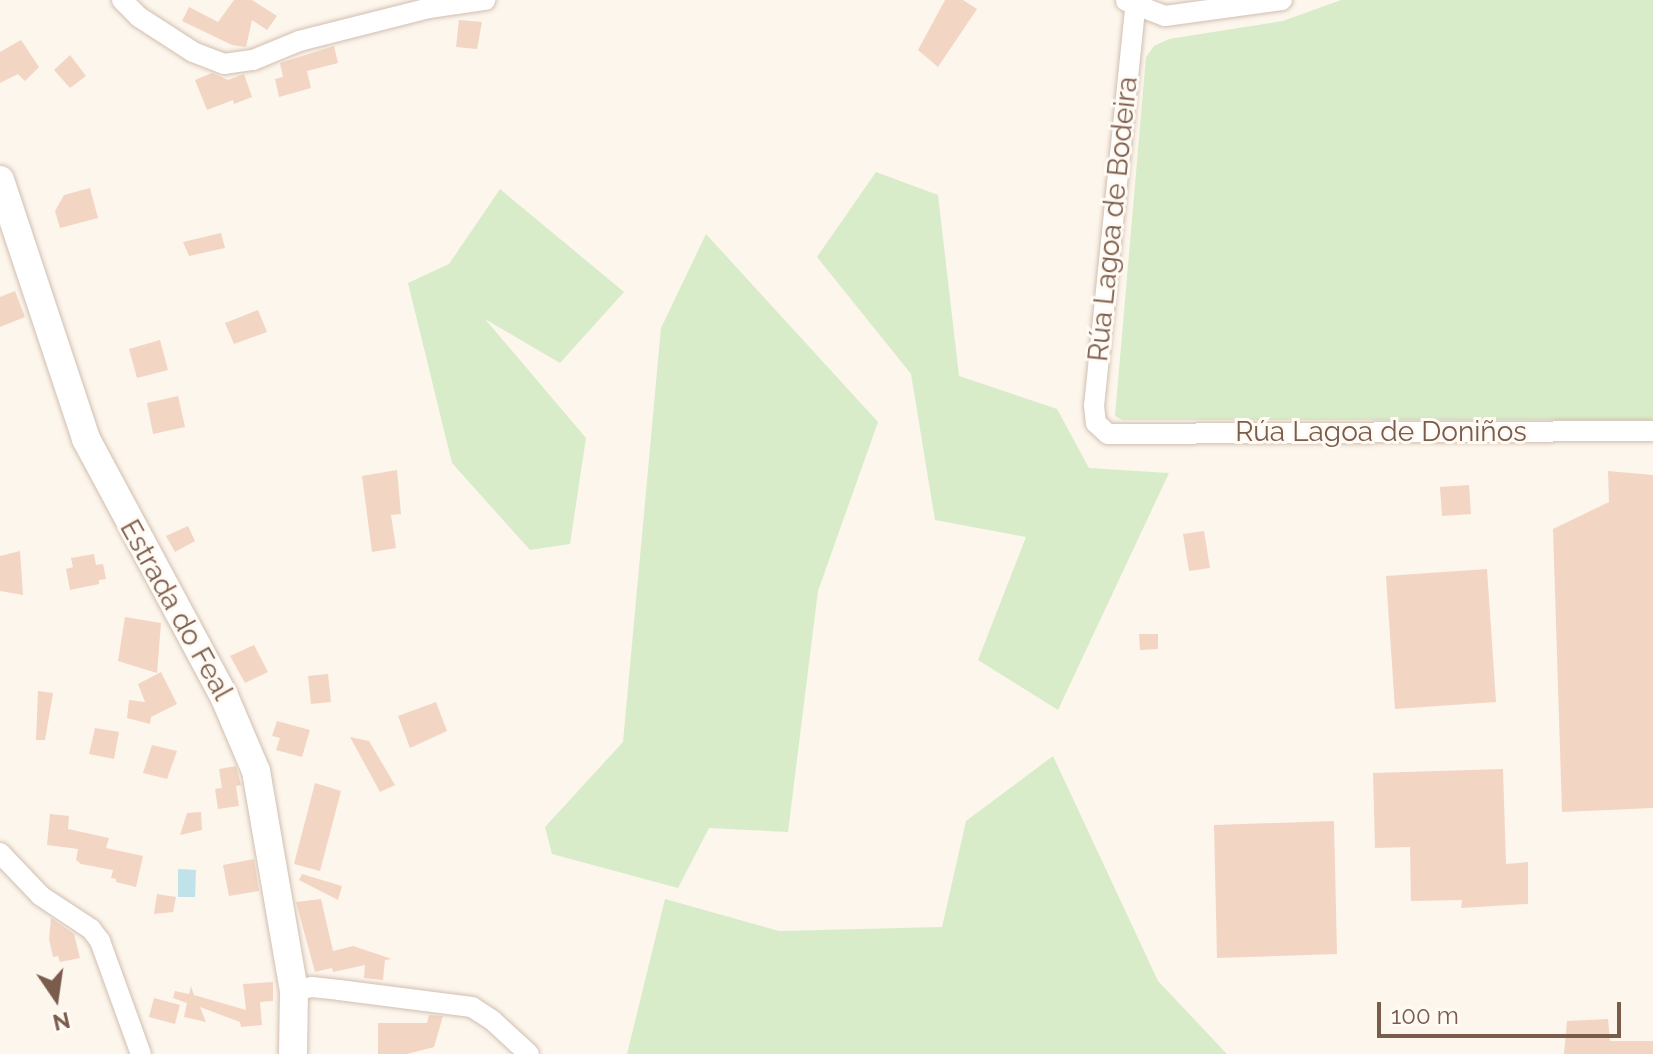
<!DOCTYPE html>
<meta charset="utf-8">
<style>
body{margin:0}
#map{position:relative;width:1653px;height:1054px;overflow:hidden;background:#fdf6ec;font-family:Raleway,sans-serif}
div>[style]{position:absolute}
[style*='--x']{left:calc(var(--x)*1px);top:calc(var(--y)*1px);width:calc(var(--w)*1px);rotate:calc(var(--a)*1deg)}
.green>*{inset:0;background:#d8ecc9}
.water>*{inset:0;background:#bfe3e8}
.building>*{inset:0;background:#f3d5c3}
.roads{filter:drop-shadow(0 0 2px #d1beb0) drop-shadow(0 0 2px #d1beb0)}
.street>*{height:20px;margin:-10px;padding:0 10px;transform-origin:10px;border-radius:10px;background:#fff}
.secondary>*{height:28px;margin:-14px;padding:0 14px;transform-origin:14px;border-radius:14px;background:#fff}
span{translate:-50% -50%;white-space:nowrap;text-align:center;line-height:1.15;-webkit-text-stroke:6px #fffaf3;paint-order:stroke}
.street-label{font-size:28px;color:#7a5c4d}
.north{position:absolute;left:16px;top:958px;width:80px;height:80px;-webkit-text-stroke:6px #fffaf3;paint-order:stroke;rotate:167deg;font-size:22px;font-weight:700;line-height:32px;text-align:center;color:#7a5c4d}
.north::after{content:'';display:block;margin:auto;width:28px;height:36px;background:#7a5c4d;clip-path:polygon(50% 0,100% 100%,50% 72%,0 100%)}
.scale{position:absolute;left:1377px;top:1002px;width:244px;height:36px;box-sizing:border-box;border:4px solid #7a5c4d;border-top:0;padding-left:10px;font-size:24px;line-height:28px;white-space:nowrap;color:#7a5c4d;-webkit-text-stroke:6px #fffaf3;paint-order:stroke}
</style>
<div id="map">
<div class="green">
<i style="clip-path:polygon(1341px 0,1653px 0,1653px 420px,1122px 420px,1115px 416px,1146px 57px,1154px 46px,1169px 39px,1283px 21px)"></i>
<i style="clip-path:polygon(876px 172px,938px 195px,959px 376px,1057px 409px,1089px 468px,1169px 473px,1058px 710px,978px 660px,1026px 537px,935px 520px,911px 374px,817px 257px)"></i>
<i style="clip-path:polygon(500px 189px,624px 292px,560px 363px,485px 319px,586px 438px,570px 544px,530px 550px,452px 463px,408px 283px,449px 264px)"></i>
<i style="clip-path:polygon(706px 234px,878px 422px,818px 591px,788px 832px,709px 828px,678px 888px,552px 854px,545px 827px,623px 742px,661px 328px)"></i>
<i style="clip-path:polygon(1053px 756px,1158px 981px,1227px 1054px,627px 1054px,665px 899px,779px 931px,942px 927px,966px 821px)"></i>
</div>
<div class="water">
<i style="clip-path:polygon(178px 869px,196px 870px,195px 897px,178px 897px)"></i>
</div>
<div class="building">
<i style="clip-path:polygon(234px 0,252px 0,277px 16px,267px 30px,252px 20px,246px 47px,232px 45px,182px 21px,189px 7px,218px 22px)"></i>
<i style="clip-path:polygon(945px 0,963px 0,977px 9px,938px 67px,918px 50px)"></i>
<i style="clip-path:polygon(459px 20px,482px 22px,477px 49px,456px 47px)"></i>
<i style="clip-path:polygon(21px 40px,39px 67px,25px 81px,18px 74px,0 83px,0 52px)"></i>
<i style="clip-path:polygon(334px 46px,338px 63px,307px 71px,311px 88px,279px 97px,275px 79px,283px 77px,280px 63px)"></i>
<i style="clip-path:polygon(70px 55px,86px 76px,70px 88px,54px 70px)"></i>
<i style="clip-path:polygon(212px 73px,228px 80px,244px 74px,252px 97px,234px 104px,233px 100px,207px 110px,195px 80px)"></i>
<i style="clip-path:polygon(90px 188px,98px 218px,60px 228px,55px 211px,64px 195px)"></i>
<i style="clip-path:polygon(221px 233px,225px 248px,189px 256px,183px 242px)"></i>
<i style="clip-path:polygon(15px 291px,25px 317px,0 327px,0 297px)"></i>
<i style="clip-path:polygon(258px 310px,267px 332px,234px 344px,225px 323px)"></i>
<i style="clip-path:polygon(160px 340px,168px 370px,137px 378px,129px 349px)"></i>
<i style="clip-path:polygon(178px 396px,185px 427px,153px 434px,147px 403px)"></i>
<i style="clip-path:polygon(397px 470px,401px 514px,391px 515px,396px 548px,372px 552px,362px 476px)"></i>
<i style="clip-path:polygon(1608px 471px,1653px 475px,1653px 808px,1562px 812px,1553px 529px,1609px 502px)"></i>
<i style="clip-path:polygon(1469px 485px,1471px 514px,1442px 516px,1440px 487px)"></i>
<i style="clip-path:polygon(188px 526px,195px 541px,175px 552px,166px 536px)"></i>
<i style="clip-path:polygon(1204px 531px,1210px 568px,1189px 571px,1183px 534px)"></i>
<i style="clip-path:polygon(20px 551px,23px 595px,0 591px,0 556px)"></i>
<i style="clip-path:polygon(94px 554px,96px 565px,103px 564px,106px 579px,99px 580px,99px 584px,70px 590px,66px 569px,73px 567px,71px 558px)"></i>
<i style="clip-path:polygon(1487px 569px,1496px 702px,1395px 709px,1386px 576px)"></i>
<i style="clip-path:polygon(125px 617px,161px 623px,157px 673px,118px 661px)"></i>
<i style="clip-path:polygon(1139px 634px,1158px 634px,1158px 649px,1140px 650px)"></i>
<i style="clip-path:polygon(254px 645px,268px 672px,245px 683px,230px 656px)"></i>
<i style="clip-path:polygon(161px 672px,177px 704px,151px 717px,150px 724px,127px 718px,129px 700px,145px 702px,138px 684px)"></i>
<i style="clip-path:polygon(328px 674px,331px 702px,311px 704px,308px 676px)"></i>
<i style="clip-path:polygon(38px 691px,53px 693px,45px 740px,36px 740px)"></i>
<i style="clip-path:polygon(436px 702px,447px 731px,410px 748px,398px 716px)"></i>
<i style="clip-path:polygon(277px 721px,310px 730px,302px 757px,276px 750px,280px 738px,272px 736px)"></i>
<i style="clip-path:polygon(95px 728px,119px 732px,114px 759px,89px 754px)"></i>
<i style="clip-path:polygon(350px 737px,369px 741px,395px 785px,380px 792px)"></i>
<i style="clip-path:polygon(152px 745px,177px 751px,167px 779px,143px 773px)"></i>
<i style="clip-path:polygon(236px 766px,241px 785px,236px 786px,239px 806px,218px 809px,215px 789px,222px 788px,219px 769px)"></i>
<i style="clip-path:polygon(1503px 769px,1506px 864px,1528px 862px,1528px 904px,1461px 908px,1462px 900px,1411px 901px,1410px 847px,1375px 848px,1373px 773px)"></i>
<i style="clip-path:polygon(315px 783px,341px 791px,320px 871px,294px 864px)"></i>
<i style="clip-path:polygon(201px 812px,202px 830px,180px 835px,187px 813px)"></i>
<i style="clip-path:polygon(50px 814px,69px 816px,68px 829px,109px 838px,106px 848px,143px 856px,136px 887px,116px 882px,116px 879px,111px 878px,113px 870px,81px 864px,76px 860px,78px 849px,47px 845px)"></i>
<i style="clip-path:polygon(1334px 821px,1337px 954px,1217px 958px,1214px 825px)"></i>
<i style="clip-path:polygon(254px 859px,259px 891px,229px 896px,223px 865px)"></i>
<i style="clip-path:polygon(302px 874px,342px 886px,338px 900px,299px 880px)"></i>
<i style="clip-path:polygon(157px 894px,176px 897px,173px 912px,154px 914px)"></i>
<i style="clip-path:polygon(321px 899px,333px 951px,353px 946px,392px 959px,385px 960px,383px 980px,364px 978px,365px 965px,333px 972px,332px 968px,315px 972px,296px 902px)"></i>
<i style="clip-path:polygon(51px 918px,74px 934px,80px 958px,60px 962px,58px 956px,53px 957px,49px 939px)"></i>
<i style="clip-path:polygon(273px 982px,273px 1001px,260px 1002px,262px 1025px,241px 1027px,240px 1022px,200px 1007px,206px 1022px,184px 1017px,187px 1003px,173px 998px,175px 991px,189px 994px,191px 986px,194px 995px,246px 1010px,243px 984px)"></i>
<i style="clip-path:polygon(154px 998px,180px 1005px,175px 1024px,149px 1017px)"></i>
<i style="clip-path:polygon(429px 1015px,443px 1016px,434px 1047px,407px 1054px,378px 1054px,378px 1023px,427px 1023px)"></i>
<i style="clip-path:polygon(1608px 1019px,1610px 1041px,1653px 1041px,1653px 1054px,1564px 1054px,1567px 1021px)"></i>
</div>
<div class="roads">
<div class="street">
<i style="--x:122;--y:0;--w:24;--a:45"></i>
<i style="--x:139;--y:17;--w:64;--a:32.9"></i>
<i style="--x:193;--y:52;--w:33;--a:21"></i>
<i style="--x:224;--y:64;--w:29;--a:-8"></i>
<i style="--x:253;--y:60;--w:50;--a:-22.4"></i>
<i style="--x:299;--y:41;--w:134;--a:-14.2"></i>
<i style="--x:429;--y:8;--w:57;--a:-8.1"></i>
<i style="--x:1136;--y:0;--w:407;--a:95.9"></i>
<i style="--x:1094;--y:405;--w:18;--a:84"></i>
<i style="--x:1096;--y:423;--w:16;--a:43"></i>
<i style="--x:1108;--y:434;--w:545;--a:-0.32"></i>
<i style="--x:1126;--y:1;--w:42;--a:21"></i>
<i style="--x:1165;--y:16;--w:118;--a:-7.8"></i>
<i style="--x:0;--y:853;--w:59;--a:46.4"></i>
<i style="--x:41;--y:896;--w:60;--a:33.4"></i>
<i style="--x:91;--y:929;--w:15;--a:53"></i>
<i style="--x:100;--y:941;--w:120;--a:70.1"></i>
<i style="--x:294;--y:991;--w:18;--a:-13"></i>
<i style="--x:312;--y:987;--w:27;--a:6"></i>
<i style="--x:339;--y:990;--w:134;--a:7.3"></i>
<i style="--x:472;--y:1007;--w:24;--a:33"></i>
<i style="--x:492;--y:1020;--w:50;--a:42.6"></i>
</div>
<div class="secondary">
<i style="--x:0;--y:180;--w:273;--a:71.6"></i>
<i style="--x:86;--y:439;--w:292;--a:61.8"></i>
<i style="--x:224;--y:696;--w:82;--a:66.9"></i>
<i style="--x:256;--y:771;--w:223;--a:80.2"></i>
<i style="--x:294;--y:991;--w:63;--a:90.9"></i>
</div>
</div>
<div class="street-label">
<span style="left:1113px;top:219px;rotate:-84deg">Rúa Lagoa de Bodeira</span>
<span style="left:1381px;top:432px">Rúa Lagoa de Doniños</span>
<span style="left:176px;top:610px;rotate:61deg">Estrada do Feal</span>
</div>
<div class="north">N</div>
<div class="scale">100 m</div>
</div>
